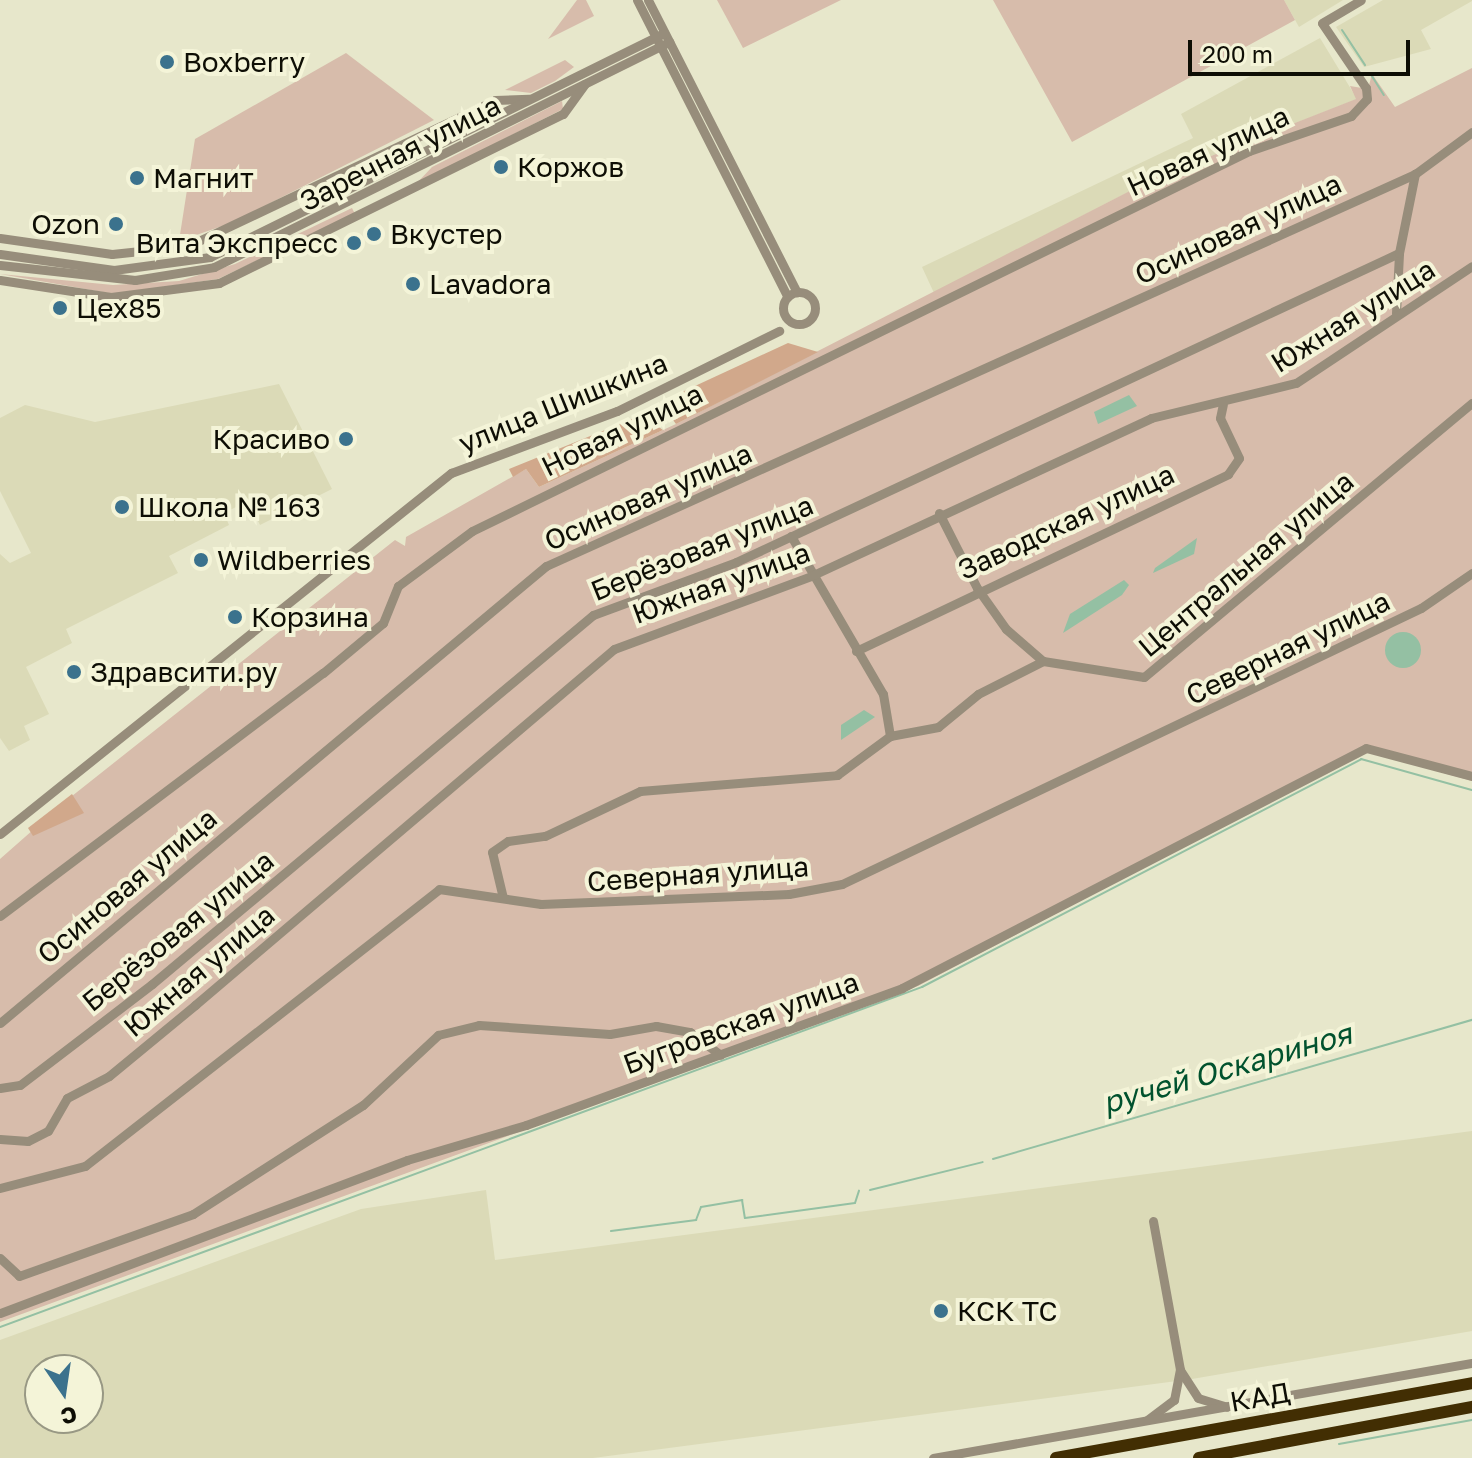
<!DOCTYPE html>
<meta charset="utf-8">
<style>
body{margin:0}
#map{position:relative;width:1472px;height:1458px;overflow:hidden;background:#e7e7cb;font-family:"Golos Text",sans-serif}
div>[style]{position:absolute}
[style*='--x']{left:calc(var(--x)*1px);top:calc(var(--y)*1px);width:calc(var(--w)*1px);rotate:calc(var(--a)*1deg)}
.built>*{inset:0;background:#dbdab7}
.green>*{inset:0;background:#d7bcab}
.forest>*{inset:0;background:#d1a88b}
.water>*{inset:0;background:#94c0a3}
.round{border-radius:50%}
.stream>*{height:2px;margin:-1px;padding:0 1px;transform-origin:1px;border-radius:1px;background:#94c0a3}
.minor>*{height:9px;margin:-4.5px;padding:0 4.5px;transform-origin:4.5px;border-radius:4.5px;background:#978d7b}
.minor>.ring{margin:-4.5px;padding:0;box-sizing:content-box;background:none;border:9px solid #978d7b;border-radius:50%}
.highway>*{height:12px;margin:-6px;padding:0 6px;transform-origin:6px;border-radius:6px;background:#422e03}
.dots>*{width:22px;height:22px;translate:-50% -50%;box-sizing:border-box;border:4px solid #f4f4d8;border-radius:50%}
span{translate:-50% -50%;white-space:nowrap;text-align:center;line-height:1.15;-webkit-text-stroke:8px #f4f4d8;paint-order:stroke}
.poi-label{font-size:28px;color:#0e0e05}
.left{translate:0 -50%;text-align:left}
.right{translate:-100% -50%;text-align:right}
.street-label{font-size:28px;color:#0e0e05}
.water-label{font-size:30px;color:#01522e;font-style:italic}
.north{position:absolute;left:24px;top:1354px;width:80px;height:80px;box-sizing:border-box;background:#f4f4d8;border:2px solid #989884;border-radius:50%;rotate:167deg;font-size:22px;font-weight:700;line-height:32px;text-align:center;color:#0e0e05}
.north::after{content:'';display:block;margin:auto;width:28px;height:36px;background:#3b728d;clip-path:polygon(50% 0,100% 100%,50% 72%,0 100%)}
.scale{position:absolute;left:1188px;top:40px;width:222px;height:36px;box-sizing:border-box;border:4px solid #0e0e05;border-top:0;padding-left:10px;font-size:24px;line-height:28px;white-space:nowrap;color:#0e0e05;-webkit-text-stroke:6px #f4f4d8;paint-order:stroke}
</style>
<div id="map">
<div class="built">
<i style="clip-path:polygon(1284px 0,1343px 0,1299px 27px)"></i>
<i style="clip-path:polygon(1383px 0,1472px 0,1472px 1px,1421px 30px,1431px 49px,1364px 67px,1336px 27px)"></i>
<i style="clip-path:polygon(1320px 38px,1357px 99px,1155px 178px,934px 293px,922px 267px,1193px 138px,1181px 114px)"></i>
<i style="clip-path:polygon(279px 384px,332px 489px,260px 525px,248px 501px,224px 513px,229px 525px,169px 556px,178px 573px,66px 629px,72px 643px,26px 667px,49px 714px,24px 726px,30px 740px,9px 751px,0 738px,0 554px,10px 563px,31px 553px,0 491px,0 418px,25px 405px,95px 422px)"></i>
<i style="clip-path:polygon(evenodd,1472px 1131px,1472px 1331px,1192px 1379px,593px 1458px,0 1458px,0 1340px,361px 1209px,486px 1190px,495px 1260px,1472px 1131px,40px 1370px,88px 1370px,88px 1418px,40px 1418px,40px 1370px)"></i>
</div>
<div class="green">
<i style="clip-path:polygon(577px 0,586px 0,594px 16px,548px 39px)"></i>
<i style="clip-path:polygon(717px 0,841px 0,743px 48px)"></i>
<i style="clip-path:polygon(993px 0,1284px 0,1295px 20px,1072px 142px)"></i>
<i style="clip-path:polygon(346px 53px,434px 120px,231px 223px,179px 241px,195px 139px)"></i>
<i style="clip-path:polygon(565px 60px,574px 67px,555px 81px,531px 93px,505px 90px)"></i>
<i style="clip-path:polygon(1472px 68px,1472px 781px,1366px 751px,918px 986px,0 1322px,0 859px,67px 800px,395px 540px,405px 546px,406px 537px,526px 469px,539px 487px,676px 424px,1155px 178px,1356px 99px,1350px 86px,1368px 89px,1372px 74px,1395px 107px)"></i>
<i style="clip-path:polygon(562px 101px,563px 109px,416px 184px,432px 167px)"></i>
<i style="clip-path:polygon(352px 208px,355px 214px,218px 279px,114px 294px,0 274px,113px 285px,179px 281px,235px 264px)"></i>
</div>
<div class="forest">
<i style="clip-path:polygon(788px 343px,818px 352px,676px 424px,667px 412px,682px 392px)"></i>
<i style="clip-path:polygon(642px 415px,663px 430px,539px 487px,526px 469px,513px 477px,509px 469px)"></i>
<i style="clip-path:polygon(72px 794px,84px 813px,33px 836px,28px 828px)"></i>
</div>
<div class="water">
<i style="clip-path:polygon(1129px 395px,1137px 406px,1098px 424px,1094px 412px)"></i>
<i style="clip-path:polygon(1197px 538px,1194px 554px,1153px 573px,1155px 568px)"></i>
<i style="clip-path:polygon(1124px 580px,1129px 585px,1122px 595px,1063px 633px,1070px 614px)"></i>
<i class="round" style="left:1385px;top:632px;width:36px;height:36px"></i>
<i style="clip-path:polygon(864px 710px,875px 717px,841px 740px,841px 725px)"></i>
</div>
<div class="stream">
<i style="--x:1342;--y:30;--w:42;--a:56.7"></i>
<i style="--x:1370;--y:73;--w:26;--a:58"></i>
<i style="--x:993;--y:1159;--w:499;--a:-16.2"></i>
<i style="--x:870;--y:1190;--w:116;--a:-13.9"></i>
<i style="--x:611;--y:1231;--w:86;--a:-7.4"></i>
<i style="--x:696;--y:1220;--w:14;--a:-69"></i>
<i style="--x:701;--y:1207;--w:42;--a:-9.7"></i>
<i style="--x:742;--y:1200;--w:18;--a:81"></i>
<i style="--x:745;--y:1218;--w:111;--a:-7.8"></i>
<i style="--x:855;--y:1203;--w:13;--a:-72"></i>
<i style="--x:0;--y:1327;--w:983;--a:-20.24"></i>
<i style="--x:922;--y:987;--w:495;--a:-27.4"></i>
<i style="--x:1361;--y:759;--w:115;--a:15.6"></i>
<i style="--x:1339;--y:1444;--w:135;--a:-10.2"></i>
</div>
<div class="minor">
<i style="--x:637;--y:0;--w:333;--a:63.1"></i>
<i style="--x:648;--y:0;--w:328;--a:63"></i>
<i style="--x:0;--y:238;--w:113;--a:8.1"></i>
<i style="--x:112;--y:254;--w:76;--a:-6"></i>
<i style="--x:188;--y:246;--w:340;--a:-25.4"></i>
<i style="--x:495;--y:100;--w:34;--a:-2"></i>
<i style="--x:0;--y:254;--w:115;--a:8"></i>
<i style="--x:114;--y:270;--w:97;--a:-7.7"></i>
<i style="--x:210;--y:257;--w:506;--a:-26.26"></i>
<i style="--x:0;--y:265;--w:136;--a:6.3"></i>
<i style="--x:135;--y:280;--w:80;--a:-9.3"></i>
<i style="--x:214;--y:267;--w:508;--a:-26.31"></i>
<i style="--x:0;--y:280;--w:112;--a:8.7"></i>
<i style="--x:111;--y:297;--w:109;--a:-7.4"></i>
<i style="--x:219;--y:283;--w:383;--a:-26.2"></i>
<i style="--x:563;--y:114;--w:37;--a:-54"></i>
<i class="ring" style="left:783px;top:292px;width:23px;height:23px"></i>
<i style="--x:1396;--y:313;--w:60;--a:-87.1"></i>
<i style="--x:939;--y:513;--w:84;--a:63.1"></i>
<i style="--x:977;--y:588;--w:50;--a:54.7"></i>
<i style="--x:1006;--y:629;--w:49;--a:40.9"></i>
<i style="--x:791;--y:536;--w:183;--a:59.8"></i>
<i style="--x:883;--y:694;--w:43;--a:80.5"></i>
<i style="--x:856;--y:651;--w:412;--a:-25.4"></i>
<i style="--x:1228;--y:474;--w:19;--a:-55"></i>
<i style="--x:1239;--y:458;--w:44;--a:-115.4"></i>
<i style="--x:1220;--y:418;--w:14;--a:-78"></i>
<i style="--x:0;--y:834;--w:578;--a:-38.68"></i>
<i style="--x:451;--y:473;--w:177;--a:-20.5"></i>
<i style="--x:617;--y:411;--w:181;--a:-26.3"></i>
<i style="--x:503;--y:898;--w:47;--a:-103.4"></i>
<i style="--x:492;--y:852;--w:19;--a:-35"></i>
<i style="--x:508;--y:841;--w:37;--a:-8"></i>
<i style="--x:545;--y:836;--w:105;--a:-25.3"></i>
<i style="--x:640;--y:791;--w:198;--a:-4.6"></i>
<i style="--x:837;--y:775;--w:66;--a:-36.3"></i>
<i style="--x:890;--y:736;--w:49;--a:-10.6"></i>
<i style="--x:938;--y:727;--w:52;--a:-39.5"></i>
<i style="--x:978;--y:694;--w:73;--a:-26.9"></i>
<i style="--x:1043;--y:661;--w:102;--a:9"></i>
<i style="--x:1144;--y:677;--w:427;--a:-39.9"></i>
<i style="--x:0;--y:916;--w:404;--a:-37"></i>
<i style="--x:323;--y:673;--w:78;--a:-39.8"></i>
<i style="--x:383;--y:623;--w:40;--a:-68"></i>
<i style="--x:398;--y:586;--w:92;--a:-36.6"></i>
<i style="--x:472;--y:531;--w:865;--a:-26.06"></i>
<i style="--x:1249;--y:151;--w:108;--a:-18.9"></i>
<i style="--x:1351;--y:116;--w:23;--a:-47"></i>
<i style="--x:1367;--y:99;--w:11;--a:-95"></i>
<i style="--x:1366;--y:88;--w:78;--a:-124.1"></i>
<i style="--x:1322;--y:23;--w:45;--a:-30.5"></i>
<i style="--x:0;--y:1023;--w:712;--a:-39.93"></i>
<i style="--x:546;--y:566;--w:953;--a:-24.28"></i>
<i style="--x:1415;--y:174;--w:71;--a:-36.4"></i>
<i style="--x:0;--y:1088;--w:20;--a:-9"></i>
<i style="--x:20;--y:1085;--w:166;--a:-37.4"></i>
<i style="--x:152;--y:984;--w:575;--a:-39.92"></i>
<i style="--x:593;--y:615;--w:153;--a:-20.3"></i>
<i style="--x:736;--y:562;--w:731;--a:-24.99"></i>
<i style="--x:1399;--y:253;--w:81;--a:-78.6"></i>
<i style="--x:0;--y:1139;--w:28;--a:4"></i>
<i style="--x:28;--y:1141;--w:22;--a:-27"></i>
<i style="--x:48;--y:1131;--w:38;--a:-60"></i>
<i style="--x:67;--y:1098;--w:47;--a:-27.6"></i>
<i style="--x:109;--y:1076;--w:112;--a:-39.5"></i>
<i style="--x:195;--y:1005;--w:550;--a:-40.35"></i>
<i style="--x:614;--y:649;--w:210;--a:-20.3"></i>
<i style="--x:811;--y:576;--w:375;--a:-24.9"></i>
<i style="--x:1151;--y:418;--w:149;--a:-13.6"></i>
<i style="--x:1296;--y:383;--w:211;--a:-33.6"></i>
<i style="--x:0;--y:1188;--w:88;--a:-14.5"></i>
<i style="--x:85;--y:1166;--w:449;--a:-38"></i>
<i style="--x:439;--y:889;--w:103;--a:8.4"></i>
<i style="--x:541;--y:904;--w:248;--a:-2.3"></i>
<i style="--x:789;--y:894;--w:54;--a:-10.7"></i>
<i style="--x:842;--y:884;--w:641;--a:-25.49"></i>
<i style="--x:1421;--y:608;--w:62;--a:-34.5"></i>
<i style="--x:1153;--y:1221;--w:151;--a:79.7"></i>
<i style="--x:1180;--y:1370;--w:33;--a:57"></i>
<i style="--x:1198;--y:1398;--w:30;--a:17"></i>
<i style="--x:0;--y:1258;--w:26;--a:43"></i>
<i style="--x:19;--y:1276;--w:185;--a:-19.6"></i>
<i style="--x:193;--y:1214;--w:202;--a:-32.7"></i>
<i style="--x:363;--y:1105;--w:103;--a:-43"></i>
<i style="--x:438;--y:1035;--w:42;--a:-13.7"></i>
<i style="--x:479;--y:1025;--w:131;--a:3.9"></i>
<i style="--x:610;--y:1034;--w:47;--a:-9.9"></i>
<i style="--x:656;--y:1026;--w:35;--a:10"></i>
<i style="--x:690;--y:1032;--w:38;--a:37"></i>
<i style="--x:0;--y:1313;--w:435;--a:-20.6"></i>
<i style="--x:407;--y:1160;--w:124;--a:-16.4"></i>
<i style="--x:526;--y:1125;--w:400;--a:-20"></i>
<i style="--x:902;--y:988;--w:522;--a:-27.35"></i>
<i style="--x:1366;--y:748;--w:110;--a:14.8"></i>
<i style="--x:1147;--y:1420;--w:34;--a:-37"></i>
<i style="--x:1174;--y:1400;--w:31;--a:-79"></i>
<i style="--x:933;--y:1458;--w:547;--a:-10"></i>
</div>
<div class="highway">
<i style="--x:1056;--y:1458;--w:423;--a:-10.2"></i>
<i style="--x:1199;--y:1458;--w:278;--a:-10.6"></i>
</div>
<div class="dots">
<i style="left:167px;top:62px;background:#3b728d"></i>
<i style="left:501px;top:167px;background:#3b728d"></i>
<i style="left:137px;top:178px;background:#3b728d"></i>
<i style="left:116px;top:224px;background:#3b728d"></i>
<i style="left:374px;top:234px;background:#3b728d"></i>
<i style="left:354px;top:243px;background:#3b728d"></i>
<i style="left:413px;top:284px;background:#3b728d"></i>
<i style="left:60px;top:308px;background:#3b728d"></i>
<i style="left:346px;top:439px;background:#3b728d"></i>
<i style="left:122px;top:507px;background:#3b728d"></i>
<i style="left:201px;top:560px;background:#3b728d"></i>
<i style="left:235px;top:617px;background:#3b728d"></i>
<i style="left:74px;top:672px;background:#3b728d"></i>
<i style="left:941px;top:1311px;background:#3b728d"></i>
</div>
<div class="poi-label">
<span class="left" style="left:183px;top:62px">Boxberry</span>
<span class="left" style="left:517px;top:167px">Коржов</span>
<span class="left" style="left:153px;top:178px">Магнит</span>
<span class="right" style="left:100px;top:224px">Ozon</span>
<span class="left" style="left:390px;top:234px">Вкустер</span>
<span class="right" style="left:338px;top:243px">Вита Экспресс</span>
<span class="left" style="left:429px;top:284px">Lavadora</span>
<span class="left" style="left:76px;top:308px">Цех85</span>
<span class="right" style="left:330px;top:439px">Красиво</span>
<span class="left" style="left:138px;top:507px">Школа № 163</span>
<span class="left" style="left:217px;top:560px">Wildberries</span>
<span class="left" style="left:251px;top:617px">Корзина</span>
<span class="left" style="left:90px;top:672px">Здравсити.ру</span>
<span class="left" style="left:957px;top:1311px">КСК ТС</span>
</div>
<div class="street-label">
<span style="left:1208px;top:151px;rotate:-25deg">Новая улица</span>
<span style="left:400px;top:153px;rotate:-27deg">Заречная улица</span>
<span style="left:1238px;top:229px;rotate:-25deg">Осиновая улица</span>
<span style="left:1353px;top:316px;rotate:-32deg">Южная улица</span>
<span style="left:563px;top:403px;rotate:-22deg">улица Шишкина</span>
<span style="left:622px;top:430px;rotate:-26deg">Новая улица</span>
<span style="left:648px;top:497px;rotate:-24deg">Осиновая улица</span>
<span style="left:1066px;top:522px;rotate:-25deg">Заводская улица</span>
<span style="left:702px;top:548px;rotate:-22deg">Берёзовая улица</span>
<span style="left:1246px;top:564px;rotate:-40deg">Центральная улица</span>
<span style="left:721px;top:583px;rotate:-20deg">Южная улица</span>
<span style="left:1288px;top:648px;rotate:-26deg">Северная улица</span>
<span style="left:698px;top:874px;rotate:-4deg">Северная улица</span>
<span style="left:127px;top:886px;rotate:-40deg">Осиновая улица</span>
<span style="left:178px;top:931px;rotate:-39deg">Берёзовая улица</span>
<span style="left:199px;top:971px;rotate:-40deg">Южная улица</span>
<span style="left:741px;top:1023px;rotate:-20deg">Бугровская улица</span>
<span style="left:1260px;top:1397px;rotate:-10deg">КАД</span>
</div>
<div class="water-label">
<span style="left:1227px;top:1068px;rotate:-16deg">ручей Оскариноя</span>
</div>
<div class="north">С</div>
<div class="scale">200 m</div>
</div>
